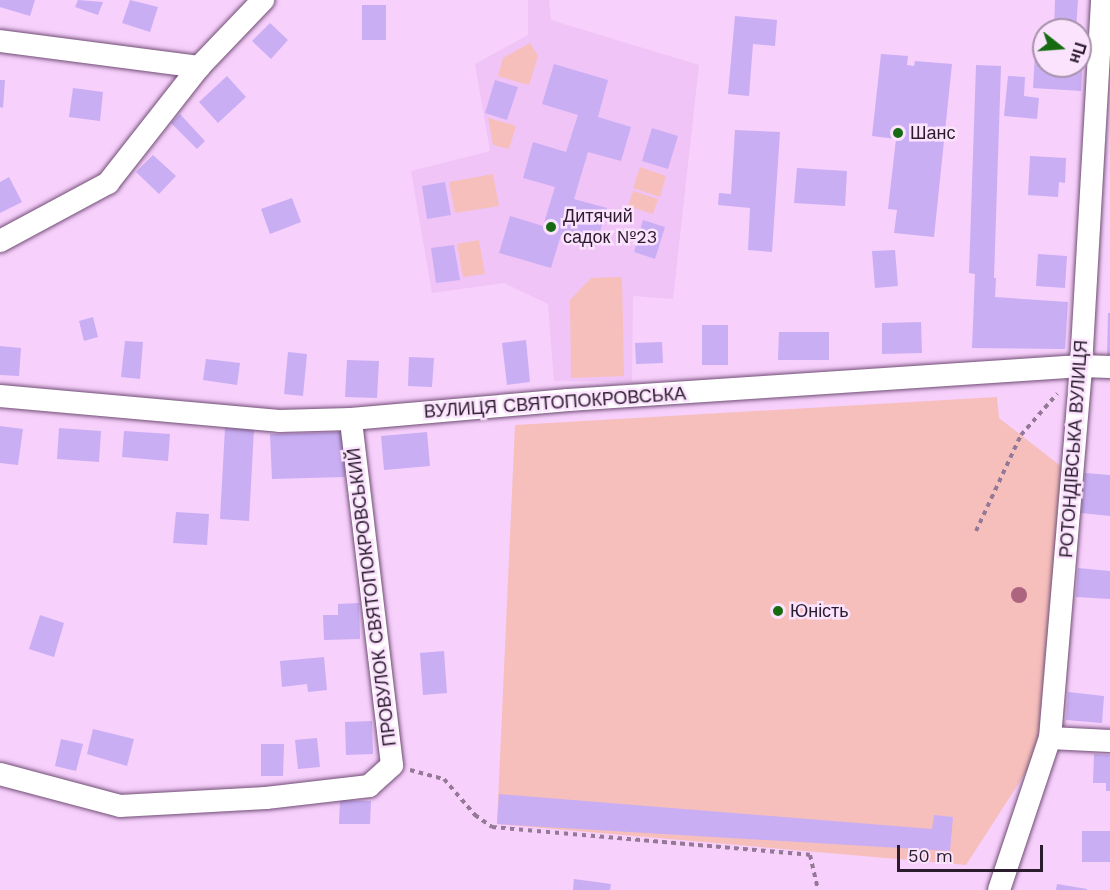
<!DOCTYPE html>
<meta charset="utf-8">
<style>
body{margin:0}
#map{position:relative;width:1110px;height:890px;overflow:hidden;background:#f7d0fc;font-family:"Work Sans",sans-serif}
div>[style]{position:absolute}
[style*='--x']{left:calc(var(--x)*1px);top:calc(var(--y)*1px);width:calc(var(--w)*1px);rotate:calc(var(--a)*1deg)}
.built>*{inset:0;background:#f0c4f6}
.green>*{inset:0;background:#f6bfbc}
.building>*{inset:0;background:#c9aef4}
.path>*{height:4px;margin-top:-2px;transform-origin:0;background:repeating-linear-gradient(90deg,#947997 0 4.5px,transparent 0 9px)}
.roads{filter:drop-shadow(0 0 2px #704e75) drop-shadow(0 0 2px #704e75)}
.minor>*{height:22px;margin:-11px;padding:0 11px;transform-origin:11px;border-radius:11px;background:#fff}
.trees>*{width:16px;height:16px;margin:-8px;border-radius:50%;background:#ad647f}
.dots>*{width:16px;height:16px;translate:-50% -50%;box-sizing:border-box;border:3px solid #fbe3fe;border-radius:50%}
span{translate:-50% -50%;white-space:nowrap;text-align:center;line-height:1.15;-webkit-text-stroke:5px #fbe3fe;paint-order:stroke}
.poi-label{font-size:18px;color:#2a1c2c}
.left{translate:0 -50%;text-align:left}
.street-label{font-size:18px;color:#2a1c2c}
.north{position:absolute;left:1032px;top:18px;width:60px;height:60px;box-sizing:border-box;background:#fbe3fe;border:2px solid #a793aa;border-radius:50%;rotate:107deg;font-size:16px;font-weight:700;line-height:24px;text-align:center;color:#2a1c2c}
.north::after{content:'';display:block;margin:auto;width:21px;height:27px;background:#166b12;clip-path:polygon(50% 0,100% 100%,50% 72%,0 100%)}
.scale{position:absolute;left:897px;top:845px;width:146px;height:27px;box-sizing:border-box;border:3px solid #2a1c2c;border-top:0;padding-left:8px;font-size:18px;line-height:21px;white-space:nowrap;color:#2a1c2c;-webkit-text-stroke:4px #fbe3fe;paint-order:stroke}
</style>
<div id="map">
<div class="built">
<i style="clip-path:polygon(528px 0,549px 0,551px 20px,699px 65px,673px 299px,633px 296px,632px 382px,554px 381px,548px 304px,504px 283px,432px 293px,411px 171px,490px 151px,475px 64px,528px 35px)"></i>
</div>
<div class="green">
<i style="clip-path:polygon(530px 43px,538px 56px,529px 85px,498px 76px,503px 58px)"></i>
<i style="clip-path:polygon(488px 118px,516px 126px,509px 149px,493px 145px)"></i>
<i style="clip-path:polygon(640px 167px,666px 176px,660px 197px,633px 188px)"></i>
<i style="clip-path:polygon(493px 174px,499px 206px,455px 213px,449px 182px)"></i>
<i style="clip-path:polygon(633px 191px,658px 199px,653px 214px,628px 206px)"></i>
<i style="clip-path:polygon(479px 240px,485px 274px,463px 277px,457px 244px)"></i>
<i style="clip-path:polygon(622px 277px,624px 376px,571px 378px,570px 300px,591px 278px)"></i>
<i style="clip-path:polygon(997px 397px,999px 418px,1062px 467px,1037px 755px,966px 865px,497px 824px,515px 425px)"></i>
</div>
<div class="building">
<i style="clip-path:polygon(0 0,35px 0,30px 16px,0 7px)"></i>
<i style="clip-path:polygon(78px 0,103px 2px,98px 15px,75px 7px)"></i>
<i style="clip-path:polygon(130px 0,158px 7px,150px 32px,122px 23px)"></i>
<i style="clip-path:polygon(1055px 0,1078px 0,1076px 30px,1054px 30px)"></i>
<i style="clip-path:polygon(362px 5px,386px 5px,386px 40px,362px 40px)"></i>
<i style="clip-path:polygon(735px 16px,777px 20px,775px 46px,753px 44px,749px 96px,728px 94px)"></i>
<i style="clip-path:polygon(270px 23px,288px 40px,271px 59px,252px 41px)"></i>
<i style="clip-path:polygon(881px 54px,908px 56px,907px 65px,914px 66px,915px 61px,952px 64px,934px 237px,894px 233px,897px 210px,888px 209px,896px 139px,872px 136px)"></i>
<i style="clip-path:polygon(1035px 54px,1044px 55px,1044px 66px,1080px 66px,1080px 57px,1083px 57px,1081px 91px,1033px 88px)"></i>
<i style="clip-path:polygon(554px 64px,608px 80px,598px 117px,631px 127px,621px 161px,588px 152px,574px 199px,607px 208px,596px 246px,561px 235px,551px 268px,499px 253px,510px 216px,543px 226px,555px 187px,523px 178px,533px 142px,566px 152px,578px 115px,542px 104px)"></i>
<i style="clip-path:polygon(976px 65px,1001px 66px,994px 278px,996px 278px,995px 297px,1068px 302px,1065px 349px,972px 348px,975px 274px,969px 273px)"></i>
<i style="clip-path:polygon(227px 76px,246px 97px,218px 123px,199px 102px)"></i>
<i style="clip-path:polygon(1008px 76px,1025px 77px,1024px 96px,1039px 98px,1037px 119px,1004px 116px)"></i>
<i style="clip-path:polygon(0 80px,5px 80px,3px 108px,0 107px)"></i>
<i style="clip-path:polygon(495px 80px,518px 87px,507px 120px,485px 113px)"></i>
<i style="clip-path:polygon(73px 88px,103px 92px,100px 121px,69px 117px)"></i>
<i style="clip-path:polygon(180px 114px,205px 141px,197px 149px,171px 123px)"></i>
<i style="clip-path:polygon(652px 128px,678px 136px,668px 169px,642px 161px)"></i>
<i style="clip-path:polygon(735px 130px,780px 132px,772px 252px,748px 250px,750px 208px,718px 205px,719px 193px,731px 194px)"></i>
<i style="clip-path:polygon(153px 155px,176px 176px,159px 194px,136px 172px)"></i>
<i style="clip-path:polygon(1030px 156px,1066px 158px,1065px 183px,1059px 182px,1058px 197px,1028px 195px)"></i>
<i style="clip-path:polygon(797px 168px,847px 171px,845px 206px,794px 203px)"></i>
<i style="clip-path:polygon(9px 177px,22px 202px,0 213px,0 182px)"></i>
<i style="clip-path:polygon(445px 182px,451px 215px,427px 219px,422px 186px)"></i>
<i style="clip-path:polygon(292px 198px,301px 222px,270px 234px,261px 209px)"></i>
<i style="clip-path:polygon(643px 220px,665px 227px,655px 259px,634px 252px)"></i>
<i style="clip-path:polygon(454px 245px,460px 280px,436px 283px,431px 248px)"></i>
<i style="clip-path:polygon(895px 250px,898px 286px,875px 288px,872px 251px)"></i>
<i style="clip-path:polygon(1038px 254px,1067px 256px,1065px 288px,1036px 286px)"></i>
<i style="clip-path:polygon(1108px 313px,1110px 313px,1110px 355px,1107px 355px)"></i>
<i style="clip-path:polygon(93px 317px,98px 337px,84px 341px,79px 321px)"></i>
<i style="clip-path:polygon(921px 322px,922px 353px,882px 354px,882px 323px)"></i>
<i style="clip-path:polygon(702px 325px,728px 325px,728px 365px,702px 365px)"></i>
<i style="clip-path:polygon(779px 332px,829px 332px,829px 360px,778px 360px)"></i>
<i style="clip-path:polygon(526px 340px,530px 382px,507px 385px,502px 343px)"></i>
<i style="clip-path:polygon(125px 341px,143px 342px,140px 379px,121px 377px)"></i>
<i style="clip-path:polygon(662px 342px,663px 363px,636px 364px,635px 343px)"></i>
<i style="clip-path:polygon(0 346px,21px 348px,19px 376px,0 375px)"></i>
<i style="clip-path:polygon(288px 352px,307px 354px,303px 396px,284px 394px)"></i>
<i style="clip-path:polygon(409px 357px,434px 358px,432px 387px,408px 386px)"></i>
<i style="clip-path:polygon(206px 359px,240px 363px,237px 385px,203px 380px)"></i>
<i style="clip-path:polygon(347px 360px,379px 361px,377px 398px,345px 397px)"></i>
<i style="clip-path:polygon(0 426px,23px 429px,18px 465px,0 463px)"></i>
<i style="clip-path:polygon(59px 428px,101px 431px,99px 462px,57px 459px)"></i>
<i style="clip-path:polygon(225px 428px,254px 429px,249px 521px,220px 519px)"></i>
<i style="clip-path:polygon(124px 431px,170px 434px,168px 461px,122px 457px)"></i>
<i style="clip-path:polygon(344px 432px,345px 477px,272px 479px,270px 434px)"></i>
<i style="clip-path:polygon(427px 432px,430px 466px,384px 470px,381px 436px)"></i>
<i style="clip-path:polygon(1085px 473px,1110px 475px,1110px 516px,1081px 513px)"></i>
<i style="clip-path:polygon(176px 512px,209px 514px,207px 545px,173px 543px)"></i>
<i style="clip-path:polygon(1078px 568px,1110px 571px,1110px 599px,1076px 597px)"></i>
<i style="clip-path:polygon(359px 603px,360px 639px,324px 640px,323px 615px,338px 615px,338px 604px)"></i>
<i style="clip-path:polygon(40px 615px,64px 623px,54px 657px,29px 649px)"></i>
<i style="clip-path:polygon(444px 651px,447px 693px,423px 695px,420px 653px)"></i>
<i style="clip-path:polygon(324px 657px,327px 690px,308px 692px,307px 684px,282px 687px,280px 661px)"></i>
<i style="clip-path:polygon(1068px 692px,1104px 696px,1102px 723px,1066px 720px)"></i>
<i style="clip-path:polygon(372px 721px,373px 754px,346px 755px,345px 722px)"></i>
<i style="clip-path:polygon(93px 729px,134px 739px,127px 766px,87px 754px)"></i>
<i style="clip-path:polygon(317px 738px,320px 767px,298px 769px,295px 740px)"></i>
<i style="clip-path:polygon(61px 739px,83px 744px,76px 771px,55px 766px)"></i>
<i style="clip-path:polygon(261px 744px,284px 744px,283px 776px,261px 776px)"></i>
<i style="clip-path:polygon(1094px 754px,1110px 755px,1110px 791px,1106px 791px,1106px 783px,1093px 783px)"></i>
<i style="clip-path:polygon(499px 794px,932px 829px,934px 815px,953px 817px,950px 851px,497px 824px)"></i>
<i style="clip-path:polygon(340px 800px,371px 801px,370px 824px,339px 824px)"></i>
<i style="clip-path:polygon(1082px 831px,1110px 831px,1110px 862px,1082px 862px)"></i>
<i style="clip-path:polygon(574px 879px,611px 884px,610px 890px,573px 890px)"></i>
<i style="clip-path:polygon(1057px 884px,1087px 889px,1087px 890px,1056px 890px)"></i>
</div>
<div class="path">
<i style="--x:976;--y:531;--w:106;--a:-64.9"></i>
<i style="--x:1021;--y:435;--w:55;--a:-48.7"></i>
<i style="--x:410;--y:770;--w:35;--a:15"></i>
<i style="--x:444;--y:779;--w:48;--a:49.3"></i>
<i style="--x:475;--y:815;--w:21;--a:35"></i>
<i style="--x:492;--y:827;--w:319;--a:5"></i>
<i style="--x:810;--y:855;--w:36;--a:77"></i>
</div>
<div class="roads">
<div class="minor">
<i style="--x:0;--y:41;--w:201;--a:7.4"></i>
<i style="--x:0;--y:241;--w:123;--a:-28.2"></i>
<i style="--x:108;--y:183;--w:147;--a:-51.9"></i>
<i style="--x:199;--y:67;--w:93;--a:-46.3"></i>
<i style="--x:0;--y:396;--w:280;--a:5.1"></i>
<i style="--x:279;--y:421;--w:72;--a:-1.6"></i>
<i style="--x:351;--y:419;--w:218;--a:-5"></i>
<i style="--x:568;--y:400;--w:514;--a:-3.79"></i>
<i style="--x:1081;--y:366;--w:29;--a:2"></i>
<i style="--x:1050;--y:738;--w:60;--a:2.9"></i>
<i style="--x:0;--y:774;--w:124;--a:14.9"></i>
<i style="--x:120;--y:806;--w:146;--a:-3.1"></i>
<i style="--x:266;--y:798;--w:104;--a:-6.6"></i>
<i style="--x:369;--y:786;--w:31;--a:-42"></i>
<i style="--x:392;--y:765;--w:348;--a:-96.8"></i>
<i style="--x:999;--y:890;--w:160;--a:-71.5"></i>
<i style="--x:1050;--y:738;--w:373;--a:-85.2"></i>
<i style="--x:1081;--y:366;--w:367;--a:-86.7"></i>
</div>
</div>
<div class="trees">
<i style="left:1019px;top:595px"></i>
</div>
<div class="dots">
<i style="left:898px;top:133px;background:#166b12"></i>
<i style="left:551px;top:227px;background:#166b12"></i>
<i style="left:778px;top:611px;background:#166b12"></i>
</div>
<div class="poi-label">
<span class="left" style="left:910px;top:133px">Шанс</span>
<span class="left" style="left:563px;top:227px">Дитячий<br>садок №23</span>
<span class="left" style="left:790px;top:611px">Юність</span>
</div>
<div class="street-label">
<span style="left:555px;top:403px;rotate:-4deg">ВУЛИЦЯ СВЯТОПОКРОВСЬКА</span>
<span style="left:1074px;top:449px;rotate:-86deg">РОТОНДІВСЬКА ВУЛИЦЯ</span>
<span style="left:372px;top:597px;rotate:-97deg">ПРОВУЛОК СВЯТОПОКРОВСЬКИЙ</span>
</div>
<div class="north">Пн</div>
<div class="scale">50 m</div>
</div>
